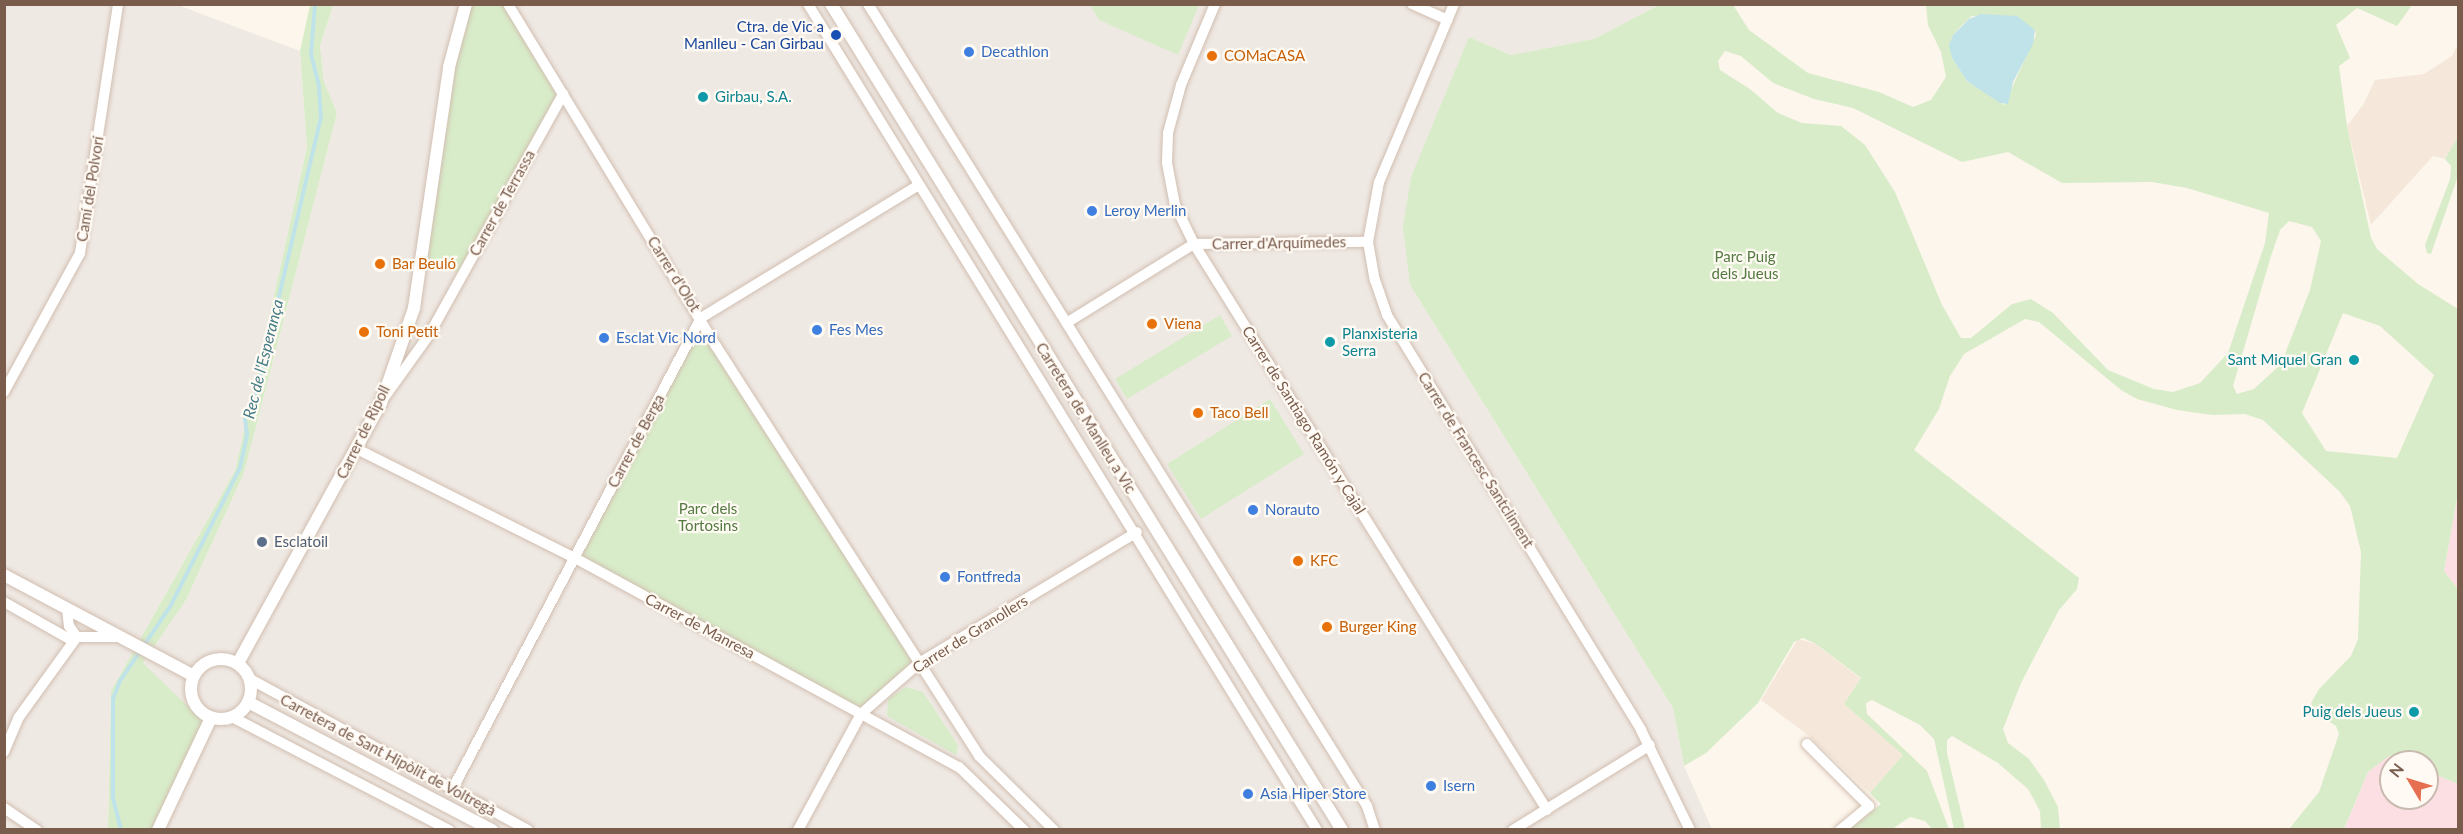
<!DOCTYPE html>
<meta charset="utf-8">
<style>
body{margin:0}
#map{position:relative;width:2463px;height:834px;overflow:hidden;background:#fdf6ec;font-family:Lato,sans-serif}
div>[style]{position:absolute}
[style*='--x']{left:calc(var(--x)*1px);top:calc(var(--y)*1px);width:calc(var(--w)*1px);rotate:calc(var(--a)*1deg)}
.residential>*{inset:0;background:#f5e8da}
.industrial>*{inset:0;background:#efe9e4}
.medical>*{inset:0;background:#fbdfe3}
.green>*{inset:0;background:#d8ecc9}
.water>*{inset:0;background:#bfe3e8}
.stream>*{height:4px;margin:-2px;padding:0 2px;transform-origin:2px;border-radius:2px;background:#bfe3e8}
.roads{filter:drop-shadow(0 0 2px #d1beb0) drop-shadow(0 0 2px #d1beb0)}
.minor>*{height:10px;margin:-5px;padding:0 5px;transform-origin:5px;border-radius:5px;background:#fff}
.tertiary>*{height:12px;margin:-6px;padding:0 6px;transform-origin:6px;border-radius:6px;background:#fff}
.tertiary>.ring{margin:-6px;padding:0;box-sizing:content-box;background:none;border:12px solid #fff;border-radius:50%}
.dots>*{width:16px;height:16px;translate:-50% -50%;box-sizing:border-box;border:3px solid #fffaf3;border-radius:50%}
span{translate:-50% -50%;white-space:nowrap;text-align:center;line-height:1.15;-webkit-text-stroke:4.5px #fffaf3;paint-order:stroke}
.transit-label{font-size:15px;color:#164399}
.right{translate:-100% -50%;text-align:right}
.shop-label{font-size:15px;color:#366cbe}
.left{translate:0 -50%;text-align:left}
.food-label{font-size:15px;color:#c56008}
.culture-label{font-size:15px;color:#0d838f}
.street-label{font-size:15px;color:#7a5c4d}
.park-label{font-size:15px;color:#537a41}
.service-label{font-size:15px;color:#4e5e75}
.water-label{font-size:16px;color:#437c86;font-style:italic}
.frame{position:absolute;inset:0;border:6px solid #7a5c4d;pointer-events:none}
.north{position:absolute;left:2379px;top:750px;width:60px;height:60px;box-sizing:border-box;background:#fffaf3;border:2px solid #cabbb1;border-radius:50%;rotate:308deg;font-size:16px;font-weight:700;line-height:24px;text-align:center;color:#7a5c4d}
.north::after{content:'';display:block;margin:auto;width:21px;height:27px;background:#e76f51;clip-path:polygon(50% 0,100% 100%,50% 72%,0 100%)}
</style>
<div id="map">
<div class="residential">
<i style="clip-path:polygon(2458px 44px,2458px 136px,2445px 159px,2433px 156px,2371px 225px,2347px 126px,2363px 105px,2375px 80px,2424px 74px,2452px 56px)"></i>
<i style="clip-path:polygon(1798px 639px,1816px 644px,1861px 679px,1844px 704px,1903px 755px,1870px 793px,1808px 735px,1761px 700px)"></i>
</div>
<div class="industrial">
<i style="clip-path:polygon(5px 5px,178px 5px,300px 51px,307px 147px,235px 471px,111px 691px,108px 829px,5px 830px)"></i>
<i style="clip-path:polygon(333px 5px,1659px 5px,1594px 39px,1511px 55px,1469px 37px,1410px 285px,1673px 708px,1684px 766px,1712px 829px,157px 829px,143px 663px,186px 600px,244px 473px,337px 113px,324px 82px,320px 46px)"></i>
</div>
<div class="medical">
<i style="clip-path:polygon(2458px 493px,2458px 589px,2444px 571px)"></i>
<i style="clip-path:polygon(2389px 756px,2403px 762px,2391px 762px,2391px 798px,2427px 798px,2427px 771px,2458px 784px,2458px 829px,2344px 830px,2368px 772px)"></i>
</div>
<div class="green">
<i style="clip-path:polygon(310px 5px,333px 5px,320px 46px,324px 82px,337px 113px,244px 473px,186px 600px,143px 663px,204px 722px,157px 829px,108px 830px,111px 691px,235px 471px,307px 147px,300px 51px)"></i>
<i style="clip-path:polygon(466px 5px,508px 5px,563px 94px,462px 274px,422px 258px)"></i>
<i style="clip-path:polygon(1090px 5px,1199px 5px,1178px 55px,1099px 20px)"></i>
<i style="clip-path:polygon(evenodd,1659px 5px,1733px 5px,1749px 30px,1808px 73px,1879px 92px,1913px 107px,1931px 100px,1946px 77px,1941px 52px,1928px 25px,1926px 5px,2412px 5px,2397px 26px,2357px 8px,2336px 25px,2350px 58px,2339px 66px,2347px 126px,2371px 238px,2377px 249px,2418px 284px,2458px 309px,2458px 493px,2444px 571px,2458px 589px,2458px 784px,2427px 771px,2427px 762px,2403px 762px,2389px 756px,2368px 772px,2344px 829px,2289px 829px,2319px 792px,2339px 734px,2336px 726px,2314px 712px,2311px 703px,2319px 689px,2351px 656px,2358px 639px,2361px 552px,2350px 506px,2340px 492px,2263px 420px,2245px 414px,2212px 415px,2177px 410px,2137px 399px,2121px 390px,2039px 322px,2025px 319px,1964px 354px,1950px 376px,1939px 409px,1914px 450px,2079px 578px,2077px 589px,2059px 610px,2021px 683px,2003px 729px,2008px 743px,2029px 759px,2044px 780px,2058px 807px,2060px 829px,2041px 829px,2040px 811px,2028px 789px,1998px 763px,1952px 736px,1947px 740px,1947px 753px,1965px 829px,1954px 829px,1934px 739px,1920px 725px,1872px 700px,1866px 703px,1867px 714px,1927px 771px,1949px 829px,1932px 829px,1925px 821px,1910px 817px,1892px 829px,1850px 829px,1881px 804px,1870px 793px,1903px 755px,1844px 704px,1861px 678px,1816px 644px,1803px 638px,1794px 642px,1758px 703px,1706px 753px,1684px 766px,1673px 708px,1410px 285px,1403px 226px,1411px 177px,1469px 37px,1511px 55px,1594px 39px,1659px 5px,1995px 15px,2035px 30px,2036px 35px,2004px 105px,1967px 81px,1952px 58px,1953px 35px,1962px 25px,1972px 16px,1995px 15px,1659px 5px,1725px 51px,1741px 56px,1773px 83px,1814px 99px,1853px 108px,1962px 162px,2008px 152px,2062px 183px,2152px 182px,2187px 188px,2269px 213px,2265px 243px,2228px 353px,2200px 383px,2173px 392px,2154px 389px,2108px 370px,2053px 313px,2031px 299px,2012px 304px,1971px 338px,1961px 338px,1942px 305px,1895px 192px,1865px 145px,1841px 126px,1802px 123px,1778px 113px,1750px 89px,1720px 70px,1718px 61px,1725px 51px,1659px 5px,2289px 221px,2312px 227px,2321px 241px,2310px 290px,2281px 364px,2254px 389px,2237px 394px,2233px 386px,2271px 256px,2280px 230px,2289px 221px,1659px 5px,2343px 313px,2380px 326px,2434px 375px,2397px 458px,2326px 451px,2302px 413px,2343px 313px)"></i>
<i style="clip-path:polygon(2458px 136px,2458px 176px,2431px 254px,2427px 253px,2425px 245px,2450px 179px,2451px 166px,2445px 159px)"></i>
<i style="clip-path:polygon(1220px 315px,1232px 336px,1127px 399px,1115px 379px)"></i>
<i style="clip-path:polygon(701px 318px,919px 663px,861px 714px,575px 558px)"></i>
<i style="clip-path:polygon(1270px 399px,1304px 454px,1201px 519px,1167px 464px)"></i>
<i style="clip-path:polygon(906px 687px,923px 692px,958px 745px,956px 755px,887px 716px,888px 699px)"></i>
</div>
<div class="water">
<i style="clip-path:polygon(1981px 14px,2017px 16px,2035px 30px,2033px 44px,2013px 82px,2008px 104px,2000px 103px,1967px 81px,1952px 58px,1949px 45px,1953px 35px,1969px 19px)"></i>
</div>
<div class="stream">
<i style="--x:121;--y:830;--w:34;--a:-104"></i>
<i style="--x:113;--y:797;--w:98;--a:-90"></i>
<i style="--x:113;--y:699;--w:19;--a:-69"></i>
<i style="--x:120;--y:681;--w:89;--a:-56"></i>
<i style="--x:170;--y:607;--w:156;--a:-63.3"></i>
<i style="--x:240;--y:468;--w:34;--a:-78"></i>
<i style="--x:247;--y:435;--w:17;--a:-97"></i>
<i style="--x:245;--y:418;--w:14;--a:-54"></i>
<i style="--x:253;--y:407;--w:297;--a:-76.8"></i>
<i style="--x:321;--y:118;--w:32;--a:-94"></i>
<i style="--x:319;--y:86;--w:32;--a:-104"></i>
<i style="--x:311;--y:55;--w:51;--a:-85.5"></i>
</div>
<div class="roads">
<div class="minor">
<i style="--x:508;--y:4;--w:400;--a:58.7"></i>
<i style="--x:716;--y:346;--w:487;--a:57.3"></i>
<i style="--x:979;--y:756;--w:105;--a:44.6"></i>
<i style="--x:808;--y:4;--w:970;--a:58.36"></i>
<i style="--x:868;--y:4;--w:945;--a:58.11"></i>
<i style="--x:1367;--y:806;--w:25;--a:72"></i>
<i style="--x:1215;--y:4;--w:88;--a:112.8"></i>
<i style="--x:1181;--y:85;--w:50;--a:105.2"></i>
<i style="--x:1168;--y:133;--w:30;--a:92"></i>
<i style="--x:1167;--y:163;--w:43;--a:79.2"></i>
<i style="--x:1175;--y:205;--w:43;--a:64"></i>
<i style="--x:1194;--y:244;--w:667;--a:58.05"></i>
<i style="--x:1412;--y:4;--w:39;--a:24"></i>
<i style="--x:1454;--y:4;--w:193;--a:112.8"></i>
<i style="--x:1379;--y:182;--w:61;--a:100.4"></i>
<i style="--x:1368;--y:242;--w:39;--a:80"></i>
<i style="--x:1375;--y:280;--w:37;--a:71"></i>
<i style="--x:1387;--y:315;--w:487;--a:58.5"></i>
<i style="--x:1641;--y:730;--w:111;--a:63.9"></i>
<i style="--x:1068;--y:322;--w:148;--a:-31.8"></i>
<i style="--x:1194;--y:244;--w:174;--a:-0.7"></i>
<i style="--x:4;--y:392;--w:158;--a:-61.3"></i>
<i style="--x:80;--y:253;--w:252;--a:-81.3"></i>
<i style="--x:386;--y:395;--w:74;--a:-54.4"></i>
<i style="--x:429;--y:335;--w:276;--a:-60.9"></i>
<i style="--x:357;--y:449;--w:244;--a:26.6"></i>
<i style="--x:575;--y:558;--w:437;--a:28.6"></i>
<i style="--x:959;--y:767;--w:91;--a:44.1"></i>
<i style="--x:4;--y:602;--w:79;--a:29.5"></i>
<i style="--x:67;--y:608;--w:18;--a:84"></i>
<i style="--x:69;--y:626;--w:14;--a:54"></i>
<i style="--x:77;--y:637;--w:45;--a:0"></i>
<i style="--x:250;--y:679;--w:316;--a:28.5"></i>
<i style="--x:232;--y:717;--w:245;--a:27.5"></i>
<i style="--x:1807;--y:744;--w:88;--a:45"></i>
<i style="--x:1869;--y:806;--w:38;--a:140"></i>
<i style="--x:4;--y:752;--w:38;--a:-67"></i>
<i style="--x:19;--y:717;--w:99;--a:-54.1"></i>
<i style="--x:452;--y:790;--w:534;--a:-62.19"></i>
<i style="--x:701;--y:318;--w:255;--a:-31.4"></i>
<i style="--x:4;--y:808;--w:40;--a:34"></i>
<i style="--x:798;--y:830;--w:132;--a:-61.5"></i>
<i style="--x:861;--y:714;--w:77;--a:-41.3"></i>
<i style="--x:919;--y:663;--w:254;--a:-31"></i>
<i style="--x:1513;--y:830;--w:161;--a:-31.8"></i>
</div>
<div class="tertiary">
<i style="--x:831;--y:4;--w:971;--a:58.26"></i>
<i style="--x:4;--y:575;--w:215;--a:28"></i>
<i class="ring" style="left:191px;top:659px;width:48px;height:48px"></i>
<i style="--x:238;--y:663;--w:297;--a:-61.2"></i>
<i style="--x:381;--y:403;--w:101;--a:-70.8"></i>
<i style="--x:414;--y:308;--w:244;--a:-81.7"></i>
<i style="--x:449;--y:67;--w:65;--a:-74.9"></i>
<i style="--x:248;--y:702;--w:276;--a:27.7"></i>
<i style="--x:158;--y:830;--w:124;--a:-64.7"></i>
</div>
</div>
<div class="dots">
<i style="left:836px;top:35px;background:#1a4fb4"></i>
<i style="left:969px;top:52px;background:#3f7fe0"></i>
<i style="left:1212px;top:56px;background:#e8710a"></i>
<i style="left:703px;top:97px;background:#0f9aa8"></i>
<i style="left:1092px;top:211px;background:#3f7fe0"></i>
<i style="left:380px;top:264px;background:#e8710a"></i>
<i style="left:1152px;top:324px;background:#e8710a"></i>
<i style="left:817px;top:330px;background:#3f7fe0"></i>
<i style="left:364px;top:332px;background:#e8710a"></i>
<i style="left:604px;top:338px;background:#3f7fe0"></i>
<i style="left:1330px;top:342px;background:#0f9aa8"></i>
<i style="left:2354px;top:360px;background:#0f9aa8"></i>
<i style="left:1198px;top:413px;background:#e8710a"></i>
<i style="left:1253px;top:510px;background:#3f7fe0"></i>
<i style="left:262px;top:542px;background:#5c6f8a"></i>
<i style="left:1298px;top:561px;background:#e8710a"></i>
<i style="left:945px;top:577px;background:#3f7fe0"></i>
<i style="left:1327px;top:627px;background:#e8710a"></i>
<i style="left:2414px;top:712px;background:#0f9aa8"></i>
<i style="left:1431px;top:786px;background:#3f7fe0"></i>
<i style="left:1248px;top:794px;background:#3f7fe0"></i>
</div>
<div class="transit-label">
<span class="right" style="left:824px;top:35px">Ctra. de Vic a<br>Manlleu - Can Girbau</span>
</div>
<div class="shop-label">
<span class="left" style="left:981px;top:52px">Decathlon</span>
<span class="left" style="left:1104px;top:211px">Leroy Merlin</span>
<span class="left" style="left:829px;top:330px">Fes Mes</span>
<span class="left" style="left:616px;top:338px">Esclat Vic Nord</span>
<span class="left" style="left:1265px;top:510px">Norauto</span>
<span class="left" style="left:957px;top:577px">Fontfreda</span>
<span class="left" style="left:1443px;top:786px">Isern</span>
<span class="left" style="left:1260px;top:794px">Asia Hiper Store</span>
</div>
<div class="food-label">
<span class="left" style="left:1224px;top:56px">COMaCASA</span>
<span class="left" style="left:392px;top:264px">Bar Beuló</span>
<span class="left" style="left:1164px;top:324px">Viena</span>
<span class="left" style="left:376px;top:332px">Toni Petit</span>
<span class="left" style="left:1210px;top:413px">Taco Bell</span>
<span class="left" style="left:1310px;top:561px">KFC</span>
<span class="left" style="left:1339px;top:627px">Burger King</span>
</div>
<div class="culture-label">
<span class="left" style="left:715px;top:97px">Girbau, S.A.</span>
<span class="left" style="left:1342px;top:342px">Planxisteria<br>Serra</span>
<span class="right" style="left:2342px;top:360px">Sant Miquel Gran</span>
<span class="right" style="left:2402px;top:712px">Puig dels Jueus</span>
</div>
<div class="street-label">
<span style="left:90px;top:189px;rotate:-81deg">Camí del Polvorí</span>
<span style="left:502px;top:203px;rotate:-61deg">Carrer de Terrassa</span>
<span style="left:1279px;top:243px;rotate:-1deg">Carrer d'Arquímedes</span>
<span style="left:674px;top:274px;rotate:58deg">Carrer d'Olot</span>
<span style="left:1086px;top:418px;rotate:58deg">Carretera de Manlleu a Vic</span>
<span style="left:1304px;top:420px;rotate:58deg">Carrer de Santiago Ramón y Cajal</span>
<span style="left:363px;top:432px;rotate:-64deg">Carrer de Ripoll</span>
<span style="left:636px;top:441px;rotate:-62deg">Carrer de Berga</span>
<span style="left:1476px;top:460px;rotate:58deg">Carrer de Francesc Santcliment</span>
<span style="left:700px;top:626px;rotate:28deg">Carrer de Manresa</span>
<span style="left:970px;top:634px;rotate:-32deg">Carrer de Granollers</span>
<span style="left:388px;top:755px;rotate:28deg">Carretera de Sant Hipòlit de Voltregà</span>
</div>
<div class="park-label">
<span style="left:1745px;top:265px">Parc Puig<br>dels Jueus</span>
<span style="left:708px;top:517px">Parc dels<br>Tortosins</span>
</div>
<div class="service-label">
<span class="left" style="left:274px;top:542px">Esclatoil</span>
</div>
<div class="water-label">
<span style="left:263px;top:359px;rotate:-76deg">Rec de l'Esperança</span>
</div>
<div class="frame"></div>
<div class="north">N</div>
</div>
